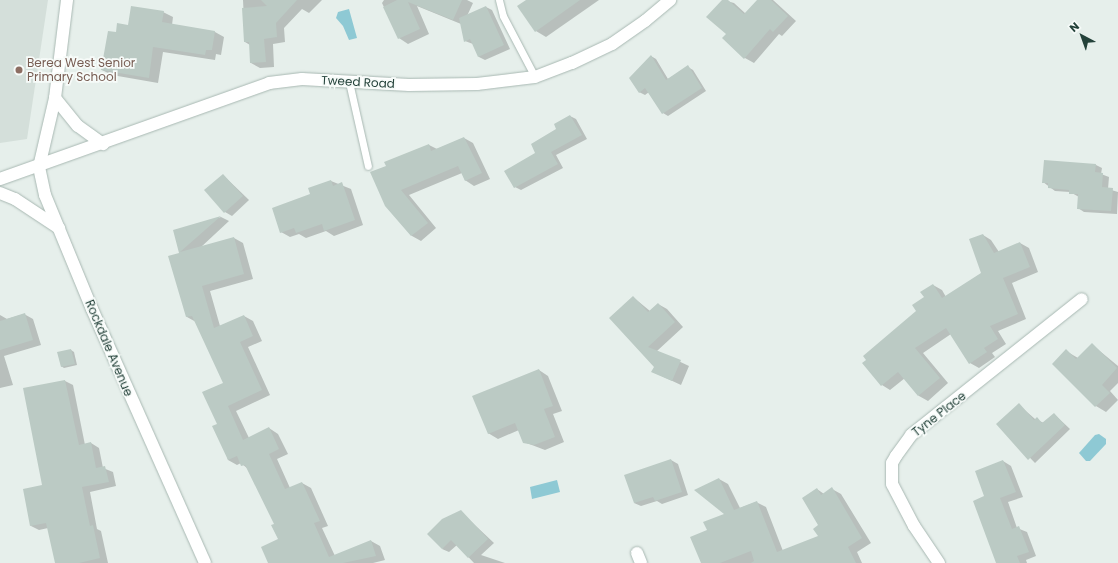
<!DOCTYPE html>
<style>
body{margin:0}
#map{position:relative;width:1118px;height:563px;overflow:hidden;background:#e6efeb;font-family:Poppins,sans-serif}
div>[style]{position:absolute}
[style*='--x']{left:calc(var(--x)*1px);top:calc(var(--y)*1px);width:calc(var(--w)*1px);rotate:calc(var(--a)*1deg)}
.built>*{inset:0;background:#d4dfda}
.water>*{inset:0;background:#8ec9d4}
.shadow>*{inset:0;background:#0003}
.building>*{inset:0;background:#bbcac4}
.roads{filter:drop-shadow(0 0 1px #a8b8b2) drop-shadow(0 0 1px #a8b8b2)}
.service>*{height:7px;margin:-3.5px;padding:0 3.5px;transform-origin:3.5px;border-radius:3.5px;background:#fff}
.minor>*{height:12px;margin:-6px;padding:0 6px;transform-origin:6px;border-radius:6px;background:#fff}
.tertiary>*{height:12px;margin:-6px;padding:0 6px;transform-origin:6px;border-radius:6px;background:#fff}
.dots>*{width:11px;height:11px;translate:-50% -50%;box-sizing:border-box;border:2px solid #f7fbf9;border-radius:50%}
span{translate:-50% -50%;white-space:nowrap;text-align:center;line-height:1.15;-webkit-text-stroke:3.5px #f7fbf9;paint-order:stroke}
.education-label{font-size:12px;color:#785e54}
.left{translate:0 -50%;text-align:left}
.street-label{font-size:12px;color:#24423a}
.north{position:absolute;left:1062px;top:16px;width:40px;height:40px;-webkit-text-stroke:3px #f7fbf9;paint-order:stroke;rotate:319deg;font-size:11px;font-weight:700;line-height:16px;text-align:center;color:#24423a}
.north::after{content:'';display:block;margin:auto;width:14px;height:18px;background:#24423a;clip-path:polygon(50% 0,100% 100%,50% 72%,0 100%)}
</style>
<div id="map">
<div class="built">
<i style="clip-path:polygon(0 0,48px 0,27px 139px,0 143px)"></i>
</div>
<div class="water">
<i style="clip-path:polygon(349px 9px,357px 38px,349px 40px,343px 26px,336px 18px,338px 12px)"></i>
<i style="clip-path:polygon(1099px 434px,1106px 439px,1106px 444px,1090px 461px,1086px 461px,1079px 453px,1095px 435px)"></i>
<i style="clip-path:polygon(557px 480px,560px 492px,532px 499px,530px 487px)"></i>
</div>
<div class="shadow">
<i style="clip-path:polygon(243px 0,322px 0,309px 13px,302px 9px,284px 28px,285px 42px,273px 44px,274px 67px,260px 68px,251px 63px,250px 45px,245px 42px)"></i>
<i style="clip-path:polygon(384px 0,467px 0,473px 3px,467px 16px,486px 7px,492px 10px,510px 49px,485px 60px,479px 57px,473px 44px,465px 41px,461px 24px,417px 6px,429px 34px,408px 44px,399px 38px,382px 3px)"></i>
<i style="clip-path:polygon(528px 0,599px 0,546px 37px,536px 31px)"></i>
<i style="clip-path:polygon(723px 0,734px 3px,746px 14px,759px 0,773px 0,796px 21px,782px 36px,779px 34px,754px 63px,745px 58px,727px 34px)"></i>
<i style="clip-path:polygon(163px 12px,173px 17px,172px 25px,215px 32px,224px 37px,221px 55px,216px 54px,215px 60px,163px 52px,158px 83px,112px 75px,102px 70px,117px 33px)"></i>
<i style="clip-path:polygon(651px 56px,656px 59px,668px 79px,688px 67px,693px 70px,706px 91px,668px 116px,663px 113px,649px 92px,645px 95px,639px 92px)"></i>
<i style="clip-path:polygon(570px 116px,576px 119px,587px 139px,556px 155px,563px 168px,521px 190px,515px 187px,537px 153px)"></i>
<i style="clip-path:polygon(464px 138px,473px 143px,490px 179px,474px 186px,465px 180px,462px 173px,409px 195px,436px 228px,421px 241px,412px 236px,386px 206px,387px 166px,429px 145px,437px 149px)"></i>
<i style="clip-path:polygon(1096px 165px,1102px 168px,1101px 174px,1109px 177px,1108px 189px,1118px 192px,1117px 214px,1084px 212px,1078px 208px,1079px 197px,1070px 192px,1055px 191px,1043px 182px)"></i>
<i style="clip-path:polygon(223px 175px,249px 200px,232px 216px,225px 212px)"></i>
<i style="clip-path:polygon(331px 181px,351px 189px,363px 225px,334px 236px,326px 231px,306px 238px,299px 234px,290px 237px,281px 232px,311px 195px)"></i>
<i style="clip-path:polygon(221px 217px,229px 221px,200px 248px,234px 238px,243px 243px,253px 279px,210px 291px,220px 326px,244px 316px,253px 321px,262px 341px,248px 347px,270px 395px,236px 411px,249px 438px,269px 428px,278px 434px,288px 454px,277px 459px,290px 488px,302px 483px,311px 488px,328px 526px,322px 528px,335px 556px,371px 541px,380px 546px,385px 560px,373px 563px,269px 563px,279px 540px,275px 524px,248px 469px,241px 463px,237px 465px,228px 460px,218px 424px,224px 383px,196px 322px,187px 317px,180px 253px,174px 231px)"></i>
<i style="clip-path:polygon(983px 235px,991px 240px,999px 252px,1020px 243px,1029px 248px,1038px 272px,1012px 283px,1026px 319px,998px 331px,1006px 344px,992px 353px,995px 357px,979px 368px,970px 363px,951px 334px,923px 353px,948px 383px,928px 401px,919px 396px,905px 378px,890px 390px,882px 385px,868px 360px,918px 311px,933px 285px,942px 290px,946px 297px,982px 273px)"></i>
<i style="clip-path:polygon(633px 297px,650px 311px,658px 304px,667px 309px,683px 327px,657px 351px,689px 366px,681px 385px,653px 372px,655px 367px,610px 318px)"></i>
<i style="clip-path:polygon(24px 314px,33px 319px,41px 345px,4px 356px,13px 385px,0 388px,0 315px,7px 319px)"></i>
<i style="clip-path:polygon(1095px 347px,1118px 366px,1118px 383px,1110px 391px,1118px 400px,1106px 412px,1096px 406px,1053px 364px,1066px 351px,1078px 358px)"></i>
<i style="clip-path:polygon(71px 350px,74px 352px,77px 365px,64px 368px,61px 366px)"></i>
<i style="clip-path:polygon(539px 370px,548px 376px,562px 411px,553px 414px,564px 442px,545px 450px,524px 442px,519px 430px,498px 439px,488px 433px)"></i>
<i style="clip-path:polygon(65px 381px,73px 385px,85px 445px,91px 443px,99px 448px,103px 468px,113px 472px,116px 486px,90px 492px,97px 529px,101px 531px,108px 563px,56px 563px,48px 528px,39px 530px,31px 526px,43px 486px)"></i>
<i style="clip-path:polygon(1019px 405px,1035px 419px,1044px 423px,1054px 414px,1070px 429px,1035px 463px,997px 424px)"></i>
<i style="clip-path:polygon(671px 460px,678px 464px,688px 495px,662px 504px,657px 501px,641px 506px,634px 503px)"></i>
<i style="clip-path:polygon(1003px 461px,1011px 466px,1023px 497px,1008px 502px,1017px 528px,1027px 532px,1036px 556px,1026px 560px,1027px 563px,1005px 563px,986px 497px)"></i>
<i style="clip-path:polygon(719px 479px,728px 484px,740px 508px,756px 502px,766px 507px,783px 551px,819px 537px,817px 489px,824px 494px,832px 489px,841px 494px,871px 543px,857px 552px,862px 563px,702px 563px,708px 531px,726px 514px)"></i>
<i style="clip-path:polygon(461px 512px,494px 543px,481px 555px,505px 563px,474px 563px,457px 545px,449px 552px,442px 549px)"></i>
</div>
<div class="building">
<i style="clip-path:polygon(261px 0,297px 0,276px 23px,277px 37px,264px 39px,266px 62px,250px 63px,249px 42px,244px 42px,242px 8px,267px 6px)"></i>
<i style="clip-path:polygon(397px 0,462px 0,453px 20px,408px 2px,420px 29px,398px 39px,383px 7px)"></i>
<i style="clip-path:polygon(526px 0,580px 0,535px 32px,517px 6px)"></i>
<i style="clip-path:polygon(722px 0,728px 0,744px 14px,757px 0,771px 0,788px 16px,773px 32px,770px 29px,744px 59px,722px 38px,726px 34px,706px 17px)"></i>
<i style="clip-path:polygon(131px 6px,164px 11px,162px 22px,215px 31px,212px 50px,206px 50px,205px 55px,153px 47px,149px 78px,101px 70px,108px 31px,116px 32px,117px 23px,128px 25px)"></i>
<i style="clip-path:polygon(486px 6px,504px 45px,478px 57px,470px 39px,464px 42px,459px 18px)"></i>
<i style="clip-path:polygon(651px 55px,666px 80px,688px 65px,702px 88px,662px 114px,645px 88px,639px 93px,629px 78px)"></i>
<i style="clip-path:polygon(570px 115px,582px 135px,551px 152px,558px 164px,514px 188px,504px 171px,535px 153px,531px 144px,556px 129px,554px 124px)"></i>
<i style="clip-path:polygon(464px 137px,482px 173px,465px 181px,458px 166px,401px 190px,428px 223px,411px 236px,385px 206px,370px 172px,386px 166px,384px 162px,429px 144px,431px 151px)"></i>
<i style="clip-path:polygon(1044px 160px,1096px 164px,1095px 172px,1103px 173px,1102px 187px,1113px 188px,1111px 211px,1077px 209px,1078px 194px,1069px 194px,1069px 190px,1048px 188px,1048px 183px,1042px 183px)"></i>
<i style="clip-path:polygon(223px 174px,243px 196px,224px 213px,204px 190px)"></i>
<i style="clip-path:polygon(331px 180px,333px 186px,342px 182px,355px 220px,324px 231px,322px 224px,296px 233px,294px 228px,280px 233px,272px 208px,310px 194px,308px 188px)"></i>
<i style="clip-path:polygon(221px 216px,180px 252px,234px 237px,244px 274px,202px 286px,214px 328px,244px 315px,253px 336px,240px 342px,262px 390px,228px 406px,243px 440px,269px 427px,279px 449px,269px 454px,285px 489px,302px 482px,320px 521px,314px 523px,329px 557px,371px 540px,376px 556px,343px 563px,268px 563px,261px 547px,278px 539px,271px 525px,274px 524px,245px 465px,241px 466px,237px 456px,228px 460px,212px 426px,217px 424px,202px 392px,223px 383px,192px 316px,186px 317px,168px 256px,179px 253px,173px 230px)"></i>
<i style="clip-path:polygon(983px 234px,994px 253px,1020px 242px,1030px 267px,1003px 278px,1018px 314px,990px 326px,998px 339px,984px 348px,987px 352px,969px 364px,946px 328px,915px 348px,940px 378px,918px 396px,898px 372px,881px 386px,862px 363px,866px 360px,863px 356px,916px 311px,912px 305px,924px 297px,920px 292px,933px 284px,942px 298px,981px 273px,969px 239px)"></i>
<i style="clip-path:polygon(633px 296px,648px 312px,658px 303px,675px 322px,648px 347px,681px 360px,672px 381px,651px 372px,654px 367px,609px 318px)"></i>
<i style="clip-path:polygon(25px 313px,33px 340px,0 350px,0 321px)"></i>
<i style="clip-path:polygon(1092px 343px,1117px 368px,1102px 385px,1110px 393px,1095px 407px,1052px 364px,1066px 349px,1076px 359px)"></i>
<i style="clip-path:polygon(71px 349px,75px 364px,61px 367px,57px 352px)"></i>
<i style="clip-path:polygon(539px 369px,553px 406px,544px 409px,555px 437px,534px 445px,523px 443px,515px 423px,488px 434px,472px 396px)"></i>
<i style="clip-path:polygon(65px 380px,79px 445px,91px 442px,96px 468px,105px 466px,109px 482px,82px 487px,90px 526px,93px 525px,100px 558px,79px 563px,55px 563px,46px 523px,30px 526px,23px 489px,42px 485px,23px 388px)"></i>
<i style="clip-path:polygon(1019px 403px,1034px 420px,1037px 417px,1042px 423px,1054px 413px,1065px 425px,1028px 460px,996px 424px)"></i>
<i style="clip-path:polygon(671px 459px,682px 492px,655px 501px,653px 497px,634px 503px,624px 475px)"></i>
<i style="clip-path:polygon(1003px 460px,1016px 492px,1000px 498px,1012px 529px,1019px 526px,1029px 552px,1017px 556px,1020px 563px,996px 563px,973px 501px,984px 496px,975px 471px)"></i>
<i style="clip-path:polygon(719px 478px,734px 510px,757px 501px,777px 552px,818px 536px,813px 529px,818px 525px,802px 498px,817px 488px,821px 495px,832px 487px,862px 538px,848px 547px,856px 563px,751px 563px,754px 561px,751px 551px,720px 563px,701px 563px,690px 537px,707px 530px,703px 522px,724px 514px,694px 490px)"></i>
<i style="clip-path:polygon(461px 510px,488px 539px,468px 558px,451px 540px,442px 549px,427px 534px,442px 519px)"></i>
</div>
<div class="roads">
<div class="service">
<i style="--x:499;--y:0;--w:16;--a:76"></i>
<i style="--x:503;--y:16;--w:69;--a:62.3"></i>
<i style="--x:349;--y:82;--w:86;--a:77.3"></i>
</div>
<div class="minor">
<i style="--x:39;--y:167;--w:71;--a:-76.9"></i>
<i style="--x:55;--y:98;--w:99;--a:-83"></i>
<i style="--x:637;--y:553;--w:11;--a:68"></i>
<i style="--x:939;--y:563;--w:45;--a:-124"></i>
<i style="--x:914;--y:526;--w:47;--a:-117.6"></i>
<i style="--x:892;--y:484;--w:21;--a:-90"></i>
<i style="--x:892;--y:463;--w:8;--a:-60"></i>
<i style="--x:896;--y:456;--w:26;--a:-54"></i>
<i style="--x:911;--y:435;--w:218;--a:-38.5"></i>
</div>
<div class="tertiary">
<i style="--x:55;--y:98;--w:36;--a:51"></i>
<i style="--x:78;--y:126;--w:31;--a:36"></i>
<i style="--x:39;--y:167;--w:29;--a:78"></i>
<i style="--x:45;--y:195;--w:123;--a:67.6"></i>
<i style="--x:92;--y:309;--w:278;--a:66"></i>
<i style="--x:0;--y:179;--w:286;--a:-19.6"></i>
<i style="--x:269;--y:83;--w:33;--a:-7"></i>
<i style="--x:302;--y:79;--w:107;--a:3.2"></i>
<i style="--x:409;--y:85;--w:68;--a:-0.8"></i>
<i style="--x:477;--y:84;--w:58;--a:-6.9"></i>
<i style="--x:535;--y:77;--w:40;--a:-21"></i>
<i style="--x:572;--y:63;--w:44;--a:-25.4"></i>
<i style="--x:612;--y:44;--w:40;--a:-34.9"></i>
<i style="--x:645;--y:21;--w:33;--a:-40"></i>
<i style="--x:0;--y:193;--w:16;--a:22"></i>
<i style="--x:15;--y:199;--w:53;--a:33.4"></i>
</div>
</div>
<div class="dots">
<i style="left:19px;top:70px;background:#8d6e63"></i>
</div>
<div class="education-label">
<span class="left" style="left:27px;top:70px">Berea West Senior<br>Primary School</span>
</div>
<div class="street-label">
<span style="left:358px;top:82px;rotate:3deg">Tweed Road</span>
<span style="left:109px;top:348px;rotate:67deg">Rockdale Avenue</span>
<span style="left:939px;top:414px;rotate:-38deg">Tyne Place</span>
</div>
<div class="north">N</div>
</div>
